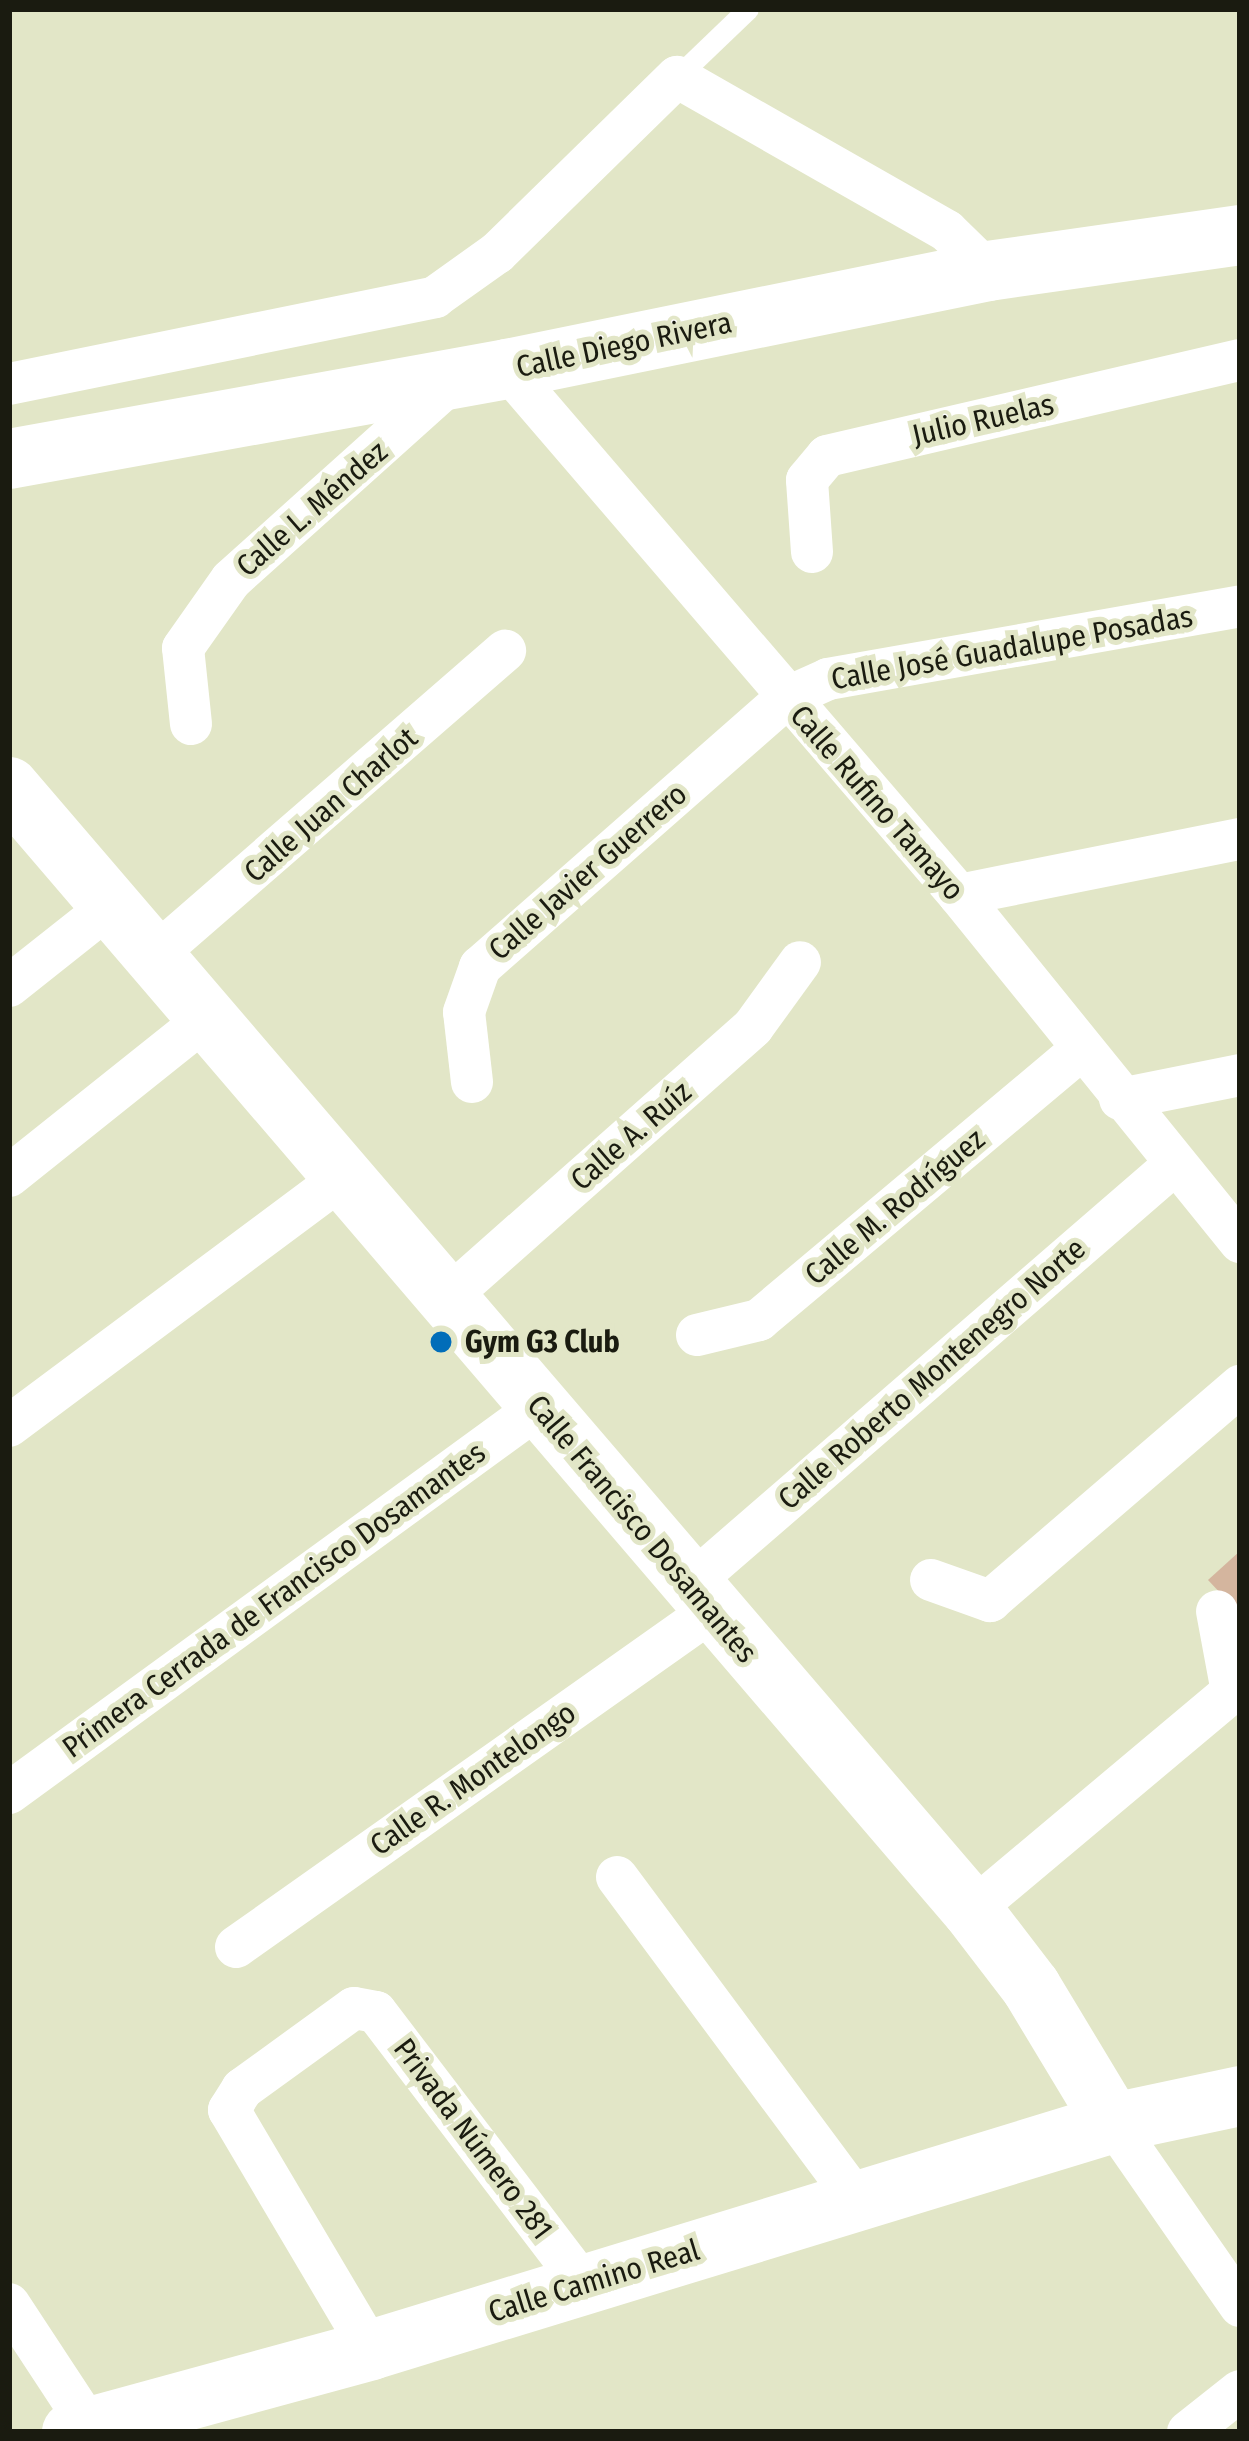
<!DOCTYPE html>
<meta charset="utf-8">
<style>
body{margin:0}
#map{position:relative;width:1249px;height:2441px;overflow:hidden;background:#e2e6c7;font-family:"Fira Sans Condensed",sans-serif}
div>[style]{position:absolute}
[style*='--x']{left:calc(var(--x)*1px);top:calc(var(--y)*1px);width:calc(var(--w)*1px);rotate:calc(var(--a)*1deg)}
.green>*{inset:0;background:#d4b59e}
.lane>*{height:21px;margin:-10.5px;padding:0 10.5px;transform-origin:10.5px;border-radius:10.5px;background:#fff}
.street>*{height:42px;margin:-21px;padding:0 21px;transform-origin:21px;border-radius:21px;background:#fff}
.secondary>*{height:60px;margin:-30px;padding:0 30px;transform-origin:30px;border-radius:30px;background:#fff}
.dots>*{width:33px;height:33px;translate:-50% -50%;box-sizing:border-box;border:6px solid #e2e6c7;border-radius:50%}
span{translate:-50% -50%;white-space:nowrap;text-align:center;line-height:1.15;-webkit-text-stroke:10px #e2e6c7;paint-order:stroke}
.street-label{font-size:30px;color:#1a1b10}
.poi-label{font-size:30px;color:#1a1b10;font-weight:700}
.left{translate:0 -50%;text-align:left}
.frame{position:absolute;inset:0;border:12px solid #1a1b10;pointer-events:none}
</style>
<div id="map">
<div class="green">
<i style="clip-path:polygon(1240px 1551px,1240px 1614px,1208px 1580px)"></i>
</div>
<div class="lane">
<i style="--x:677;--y:77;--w:98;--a:-43.8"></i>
</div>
<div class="street">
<i style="--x:507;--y:369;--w:694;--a:49.33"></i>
<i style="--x:959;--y:895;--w:447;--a:51"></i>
<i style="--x:9;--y:384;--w:435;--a:-11.5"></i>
<i style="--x:435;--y:297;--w:76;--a:-35.4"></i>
<i style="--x:497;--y:253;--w:252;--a:-44.4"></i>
<i style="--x:677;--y:77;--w:311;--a:29.7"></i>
<i style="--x:947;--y:231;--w:57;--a:44.3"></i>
<i style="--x:812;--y:552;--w:72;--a:-94"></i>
<i style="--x:807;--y:480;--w:31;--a:-50"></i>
<i style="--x:827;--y:456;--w:424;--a:-13.1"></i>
<i style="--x:191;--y:724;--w:76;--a:-96"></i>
<i style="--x:183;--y:648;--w:83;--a:-54.8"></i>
<i style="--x:231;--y:580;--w:301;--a:-41.9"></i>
<i style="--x:959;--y:895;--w:287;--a:-11.3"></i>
<i style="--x:155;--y:955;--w:464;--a:-41"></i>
<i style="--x:9;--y:986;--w:129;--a:-38.4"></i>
<i style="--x:472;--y:1082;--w:70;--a:-96.5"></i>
<i style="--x:464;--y:1012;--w:48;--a:-70.4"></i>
<i style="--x:480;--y:967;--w:407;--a:-41.3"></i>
<i style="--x:786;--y:698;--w:46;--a:-24.3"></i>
<i style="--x:828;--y:679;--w:418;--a:-10"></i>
<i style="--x:1120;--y:1099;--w:122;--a:-11.3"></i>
<i style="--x:9;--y:1176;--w:255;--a:-38.6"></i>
<i style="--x:448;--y:1297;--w:407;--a:-41.5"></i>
<i style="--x:753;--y:1027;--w:80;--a:-54.1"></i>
<i style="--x:697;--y:1335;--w:64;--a:-13.6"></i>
<i style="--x:759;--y:1320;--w:417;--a:-40"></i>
<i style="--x:9;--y:1426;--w:417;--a:-36.7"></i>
<i style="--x:931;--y:1580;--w:63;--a:19.6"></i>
<i style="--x:990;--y:1601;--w:330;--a:-40.7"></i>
<i style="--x:689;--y:1585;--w:643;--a:-40.9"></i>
<i style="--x:9;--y:1793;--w:656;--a:-36.07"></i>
<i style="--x:617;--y:1877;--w:401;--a:53.4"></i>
<i style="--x:972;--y:1910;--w:339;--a:-40"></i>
<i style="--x:1232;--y:1692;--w:82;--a:-100.5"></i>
<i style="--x:236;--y:1947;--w:580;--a:-35.25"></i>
<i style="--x:1113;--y:2123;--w:223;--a:55.2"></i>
<i style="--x:9;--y:2304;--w:146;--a:56.7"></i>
<i style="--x:371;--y:2350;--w:279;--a:-120.6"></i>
<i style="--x:229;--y:2110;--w:25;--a:-58"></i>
<i style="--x:242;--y:2089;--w:138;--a:-35.9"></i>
<i style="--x:354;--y:2008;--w:22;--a:10"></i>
<i style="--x:376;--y:2012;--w:343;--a:52.7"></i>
<i style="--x:1188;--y:2432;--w:66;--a:-38.3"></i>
</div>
<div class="secondary">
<i style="--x:9;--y:459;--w:506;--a:-10.24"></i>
<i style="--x:507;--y:369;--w:491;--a:-11.5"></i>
<i style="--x:988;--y:271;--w:255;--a:-8.1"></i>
<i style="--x:9;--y:787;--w:1479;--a:49.39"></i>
<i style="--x:972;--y:1910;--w:97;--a:52.5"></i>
<i style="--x:1031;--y:1987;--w:159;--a:58.9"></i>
<i style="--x:72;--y:2432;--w:310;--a:-15.3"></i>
<i style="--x:371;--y:2350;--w:776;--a:-17.01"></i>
<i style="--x:1113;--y:2123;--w:130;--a:-12"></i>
</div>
<div class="dots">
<i style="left:441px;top:1342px;background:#016db9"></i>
</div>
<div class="street-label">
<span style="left:624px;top:345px;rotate:-12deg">Calle Diego Rivera</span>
<span style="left:983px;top:420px;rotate:-13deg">Julio Ruelas</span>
<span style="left:312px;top:509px;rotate:-41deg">Calle L. Méndez</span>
<span style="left:1012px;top:648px;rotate:-10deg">Calle José Guadalupe Posadas</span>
<span style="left:877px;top:803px;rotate:49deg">Calle Rufino Tamayo</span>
<span style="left:331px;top:805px;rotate:-41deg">Calle Juan Charlot</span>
<span style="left:588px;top:872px;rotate:-41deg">Calle Javier Guerrero</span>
<span style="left:631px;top:1136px;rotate:-41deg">Calle A. Ruíz</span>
<span style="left:895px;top:1207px;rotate:-40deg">Calle M. Rodríguez</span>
<span style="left:932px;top:1374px;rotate:-41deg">Calle Roberto Montenegro Norte</span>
<span style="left:642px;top:1529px;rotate:50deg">Calle Francisco Dosamantes</span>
<span style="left:274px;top:1600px;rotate:-36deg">Primera Cerrada de Francisco Dosamantes</span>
<span style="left:473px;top:1779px;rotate:-35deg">Calle R. Montelongo</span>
<span style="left:473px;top:2139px;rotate:53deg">Privada Número 281</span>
<span style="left:594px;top:2281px;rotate:-17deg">Calle Camino Real</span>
</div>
<div class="poi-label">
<span class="left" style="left:465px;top:1342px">Gym G3 Club</span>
</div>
<div class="frame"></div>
</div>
